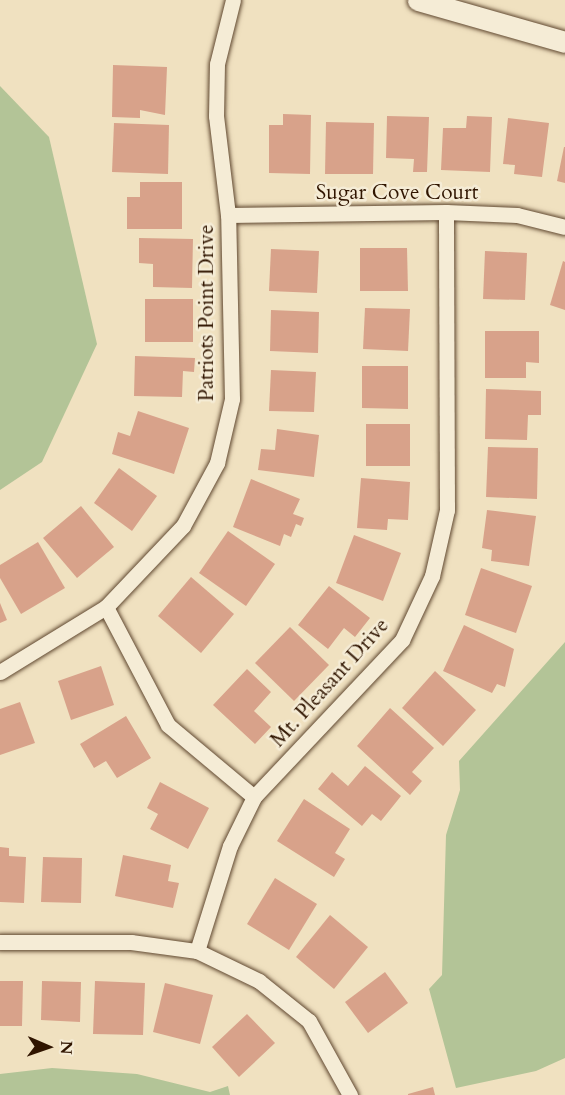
<!DOCTYPE html>
<style>
body{margin:0}
#map{position:relative;width:565px;height:1095px;overflow:hidden;background:#f0e1c0;font-family:Cardo,serif}
div>[style]{position:absolute}
[style*='--x']{left:calc(var(--x)*1px);top:calc(var(--y)*1px);width:calc(var(--w)*1px);rotate:calc(var(--a)*1deg)}
.green>*{inset:0;background:#b3c497}
.building>*{inset:0;background:#d8a28a}
.roads{filter:drop-shadow(0 0 2px #604830) drop-shadow(0 0 2px #604830)}
.street>*{height:15px;margin:-7.5px;padding:0 7.5px;transform-origin:7.5px;border-radius:7.5px;background:#f5ecd6}
.secondary>*{height:21px;margin:-10.5px;padding:0 10.5px;transform-origin:10.5px;border-radius:10.5px;background:#f5ecd6}
span{translate:-50% -50%;white-space:nowrap;text-align:center;line-height:1.15;-webkit-text-stroke:5px #f5ecd6;paint-order:stroke}
.street-label{font-size:21px;color:#301500}
.north{position:absolute;left:18px;top:1017px;width:60px;height:60px;-webkit-text-stroke:4px #f5ecd6;paint-order:stroke;rotate:92deg;font-size:16px;font-weight:700;line-height:24px;text-align:center;color:#301500}
.north::after{content:'';display:block;margin:auto;width:21px;height:27px;background:#301500;clip-path:polygon(50% 0,100% 100%,50% 72%,0 100%)}
</style>
<div id="map">
<div class="green">
<i style="clip-path:polygon(0 86px,49px 137px,97px 344px,42px 462px,0 490px)"></i>
<i style="clip-path:polygon(565px 642px,565px 1058px,536px 1071px,456px 1088px,429px 989px,442px 975px,446px 835px,460px 790px,459px 761px)"></i>
<i style="clip-path:polygon(52px 1068px,137px 1074px,210px 1092px,228px 1086px,230px 1095px,0 1095px,0 1074px)"></i>
</div>
<div class="building">
<i style="clip-path:polygon(113px 65px,167px 67px,165px 115px,140px 110px,140px 118px,112px 117px)"></i>
<i style="clip-path:polygon(283px 114px,311px 115px,310px 174px,269px 173px,269px 125px,283px 125px)"></i>
<i style="clip-path:polygon(387px 116px,429px 117px,427px 172px,413px 172px,414px 159px,386px 158px)"></i>
<i style="clip-path:polygon(467px 116px,492px 117px,490px 172px,441px 170px,443px 128px,466px 128px)"></i>
<i style="clip-path:polygon(508px 118px,549px 123px,542px 177px,514px 174px,515px 165px,503px 164px)"></i>
<i style="clip-path:polygon(326px 122px,374px 123px,373px 174px,325px 174px)"></i>
<i style="clip-path:polygon(114px 123px,169px 125px,168px 174px,112px 172px)"></i>
<i style="clip-path:polygon(564px 147px,565px 147px,565px 183px,557px 181px)"></i>
<i style="clip-path:polygon(140px 182px,182px 182px,182px 229px,127px 229px,127px 197px,140px 197px)"></i>
<i style="clip-path:polygon(139px 238px,193px 239px,192px 288px,153px 287px,153px 264px,139px 263px)"></i>
<i style="clip-path:polygon(360px 248px,407px 248px,408px 291px,360px 291px)"></i>
<i style="clip-path:polygon(271px 249px,319px 251px,317px 293px,269px 291px)"></i>
<i style="clip-path:polygon(485px 251px,527px 253px,525px 300px,483px 299px)"></i>
<i style="clip-path:polygon(563px 261px,565px 262px,565px 310px,550px 305px)"></i>
<i style="clip-path:polygon(145px 299px,193px 299px,193px 342px,145px 342px)"></i>
<i style="clip-path:polygon(365px 308px,410px 309px,408px 351px,363px 349px)"></i>
<i style="clip-path:polygon(271px 310px,319px 312px,318px 353px,270px 351px)"></i>
<i style="clip-path:polygon(485px 331px,539px 331px,539px 363px,526px 362px,526px 378px,485px 378px)"></i>
<i style="clip-path:polygon(135px 356px,195px 358px,194px 372px,183px 371px,182px 397px,134px 396px)"></i>
<i style="clip-path:polygon(362px 366px,408px 366px,408px 409px,362px 408px)"></i>
<i style="clip-path:polygon(271px 370px,316px 372px,314px 412px,269px 411px)"></i>
<i style="clip-path:polygon(486px 389px,541px 391px,541px 415px,528px 415px,527px 440px,485px 439px)"></i>
<i style="clip-path:polygon(138px 411px,189px 428px,174px 474px,112px 454px,118px 432px,130px 436px)"></i>
<i style="clip-path:polygon(366px 424px,410px 424px,410px 466px,366px 466px)"></i>
<i style="clip-path:polygon(277px 429px,319px 435px,314px 477px,258px 470px,261px 449px,275px 450px)"></i>
<i style="clip-path:polygon(488px 447px,538px 448px,537px 499px,486px 497px)"></i>
<i style="clip-path:polygon(119px 468px,157px 496px,132px 531px,94px 503px)"></i>
<i style="clip-path:polygon(361px 478px,410px 482px,408px 520px,388px 519px,387px 530px,357px 528px)"></i>
<i style="clip-path:polygon(251px 479px,300px 499px,293px 514px,304px 518px,301px 526px,296px 524px,291px 537px,284px 534px,280px 546px,233px 527px)"></i>
<i style="clip-path:polygon(81px 506px,114px 547px,77px 578px,43px 538px)"></i>
<i style="clip-path:polygon(487px 510px,536px 516px,529px 566px,491px 561px,492px 550px,482px 548px)"></i>
<i style="clip-path:polygon(228px 531px,275px 564px,246px 606px,199px 573px)"></i>
<i style="clip-path:polygon(354px 535px,401px 553px,383px 601px,336px 583px)"></i>
<i style="clip-path:polygon(38px 542px,65px 588px,21px 614px,0 578px,0 565px)"></i>
<i style="clip-path:polygon(481px 568px,532px 586px,516px 633px,465px 615px)"></i>
<i style="clip-path:polygon(191px 577px,234px 614px,201px 653px,158px 616px)"></i>
<i style="clip-path:polygon(329px 586px,370px 618px,355px 637px,344px 628px,328px 649px,298px 625px)"></i>
<i style="clip-path:polygon(0 603px,7px 620px,0 623px)"></i>
<i style="clip-path:polygon(464px 625px,514px 649px,505px 687px,497px 684px,492px 693px,443px 671px)"></i>
<i style="clip-path:polygon(290px 627px,329px 665px,294px 701px,255px 663px)"></i>
<i style="clip-path:polygon(101px 666px,114px 705px,71px 720px,58px 681px)"></i>
<i style="clip-path:polygon(247px 669px,271px 692px,254px 711px,271px 727px,255px 744px,213px 705px)"></i>
<i style="clip-path:polygon(435px 671px,476px 710px,443px 746px,402px 708px)"></i>
<i style="clip-path:polygon(20px 702px,35px 743px,0 755px,0 709px)"></i>
<i style="clip-path:polygon(390px 708px,434px 748px,412px 772px,422px 781px,410px 795px,357px 746px)"></i>
<i style="clip-path:polygon(126px 716px,151px 758px,117px 778px,106px 761px,94px 768px,80px 744px)"></i>
<i style="clip-path:polygon(365px 766px,401px 796px,381px 821px,372px 814px,362px 826px,318px 789px,332px 772px,348px 786px)"></i>
<i style="clip-path:polygon(160px 782px,209px 808px,188px 849px,150px 829px,158px 814px,147px 808px)"></i>
<i style="clip-path:polygon(304px 799px,350px 829px,335px 853px,345px 859px,334px 877px,277px 841px)"></i>
<i style="clip-path:polygon(0 847px,9px 848px,9px 856px,26px 857px,24px 903px,0 902px)"></i>
<i style="clip-path:polygon(123px 855px,171px 865px,168px 881px,179px 883px,173px 908px,115px 896px)"></i>
<i style="clip-path:polygon(43px 857px,82px 858px,81px 903px,41px 902px)"></i>
<i style="clip-path:polygon(275px 878px,317px 904px,289px 950px,247px 924px)"></i>
<i style="clip-path:polygon(330px 915px,368px 947px,334px 989px,296px 957px)"></i>
<i style="clip-path:polygon(385px 972px,408px 1003px,368px 1033px,345px 1002px)"></i>
<i style="clip-path:polygon(0 981px,23px 981px,22px 1026px,0 1026px)"></i>
<i style="clip-path:polygon(42px 981px,81px 982px,80px 1022px,41px 1020px)"></i>
<i style="clip-path:polygon(95px 981px,145px 983px,143px 1035px,93px 1034px)"></i>
<i style="clip-path:polygon(165px 983px,213px 995px,200px 1044px,153px 1032px)"></i>
<i style="clip-path:polygon(247px 1014px,275px 1043px,239px 1077px,212px 1047px)"></i>
<i style="clip-path:polygon(433px 1087px,435px 1095px,408px 1095px,408px 1094px)"></i>
</div>
<div class="roads">
<div class="street">
<i style="--x:228;--y:215;--w:218;--a:-0.8"></i>
<i style="--x:446;--y:212;--w:71;--a:2.4"></i>
<i style="--x:517;--y:215;--w:49;--a:14"></i>
<i style="--x:106;--y:607;--w:133;--a:62.3"></i>
<i style="--x:168;--y:725;--w:112;--a:39.9"></i>
<i style="--x:0;--y:672;--w:124;--a:-31.5"></i>
<i style="--x:106;--y:607;--w:112;--a:-46.5"></i>
<i style="--x:183;--y:526;--w:72;--a:-61.6"></i>
<i style="--x:217;--y:463;--w:66;--a:-76.8"></i>
<i style="--x:232;--y:399;--w:184;--a:-91.2"></i>
<i style="--x:228;--y:215;--w:100;--a:-96.9"></i>
<i style="--x:216;--y:116;--w:52;--a:-88.9"></i>
<i style="--x:217;--y:64;--w:66;--a:-76"></i>
<i style="--x:0;--y:942;--w:131;--a:0"></i>
<i style="--x:131;--y:942;--w:67;--a:7.8"></i>
<i style="--x:197;--y:951;--w:69;--a:25.8"></i>
<i style="--x:259;--y:981;--w:64;--a:38.7"></i>
<i style="--x:309;--y:1021;--w:85;--a:61"></i>
<i style="--x:197;--y:951;--w:110;--a:-72.6"></i>
<i style="--x:230;--y:846;--w:55;--a:-63.9"></i>
<i style="--x:254;--y:797;--w:216;--a:-46.7"></i>
<i style="--x:402;--y:640;--w:71;--a:-64.9"></i>
<i style="--x:432;--y:576;--w:68;--a:-77.2"></i>
<i style="--x:447;--y:510;--w:298;--a:-90.2"></i>
</div>
<div class="secondary">
<i style="--x:418;--y:0;--w:153;--a:15.9"></i>
</div>
</div>
<div class="street-label">
<span style="left:397px;top:193px">Sugar Cove Court</span>
<span style="left:207px;top:313px;rotate:-90deg">Patriots Point Drive</span>
<span style="left:330px;top:683px;rotate:-48deg">Mt. Pleasant Drive</span>
</div>
<div class="north">N</div>
</div>
